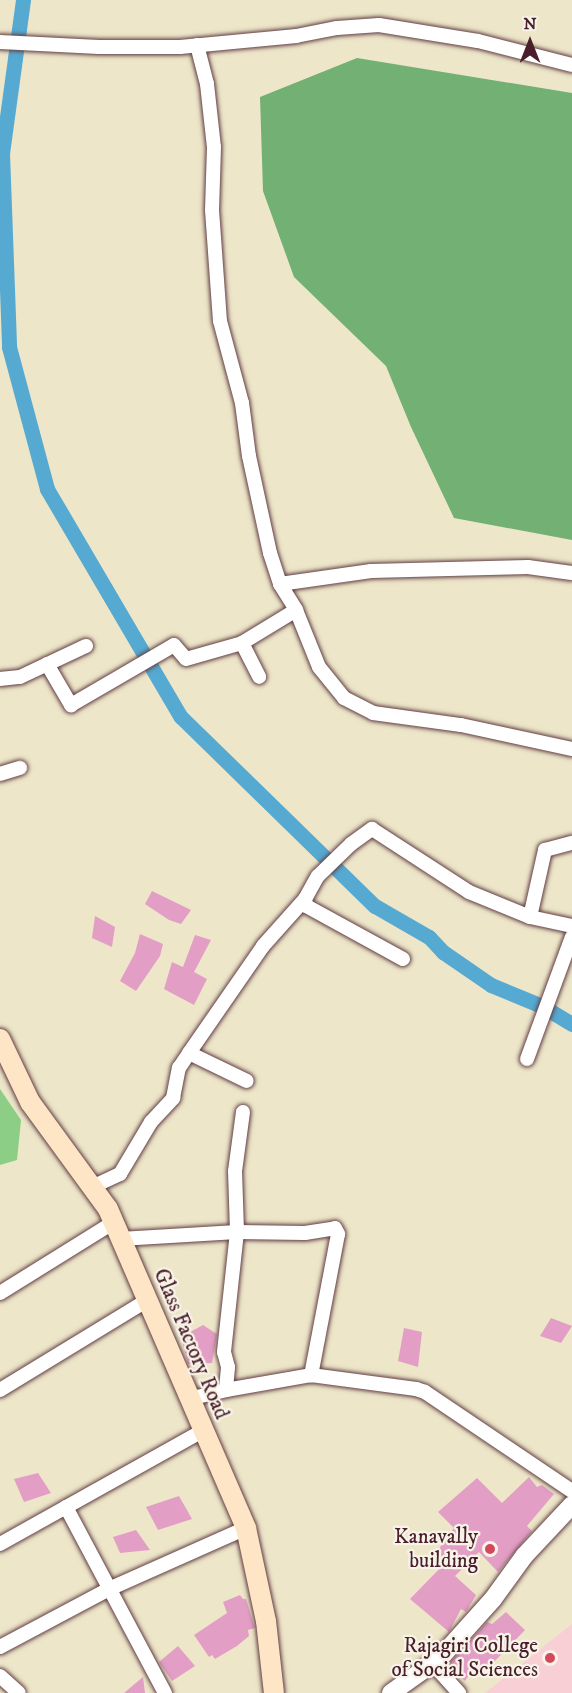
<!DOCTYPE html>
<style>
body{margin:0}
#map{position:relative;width:572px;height:1693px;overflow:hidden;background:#ede6c9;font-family:"IM FELL DW Pica",serif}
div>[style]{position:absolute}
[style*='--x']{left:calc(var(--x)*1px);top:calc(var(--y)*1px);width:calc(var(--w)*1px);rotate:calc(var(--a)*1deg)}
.built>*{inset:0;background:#f7cfd4}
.green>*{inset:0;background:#8dce86}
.forest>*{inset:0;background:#72b173}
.canal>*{height:15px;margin:-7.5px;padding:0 7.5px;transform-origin:7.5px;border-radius:7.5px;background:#56a9d1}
.building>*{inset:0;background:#e39ec5}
.roads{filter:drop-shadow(0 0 2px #623d43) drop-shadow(0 0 2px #623d43)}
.minor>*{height:14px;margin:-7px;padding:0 7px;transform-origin:7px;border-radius:7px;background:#fff}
.tertiary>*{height:18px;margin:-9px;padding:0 9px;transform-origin:9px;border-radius:9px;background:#fff}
.secondary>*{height:20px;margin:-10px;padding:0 10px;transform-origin:10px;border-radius:10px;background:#fde5c5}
.dots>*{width:16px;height:16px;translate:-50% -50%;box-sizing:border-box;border:3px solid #f7f3e8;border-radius:50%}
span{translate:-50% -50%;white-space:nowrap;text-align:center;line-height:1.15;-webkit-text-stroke:4.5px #f7f3e8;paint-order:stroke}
.street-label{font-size:21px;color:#4a1f2b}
.poi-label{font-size:21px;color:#4a1f2b}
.right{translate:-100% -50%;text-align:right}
.north{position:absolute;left:500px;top:12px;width:60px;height:60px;-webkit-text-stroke:4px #f7f3e8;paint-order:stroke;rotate:0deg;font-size:16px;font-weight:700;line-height:24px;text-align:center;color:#4a1f2b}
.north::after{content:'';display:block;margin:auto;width:21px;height:27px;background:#4a1f2b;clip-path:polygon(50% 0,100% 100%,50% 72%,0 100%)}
</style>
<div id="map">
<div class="built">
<i style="clip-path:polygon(572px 1624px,572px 1693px,485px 1693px)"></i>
</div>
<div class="green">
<i style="clip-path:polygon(0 1089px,21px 1120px,17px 1160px,0 1165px)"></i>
</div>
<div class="forest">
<i style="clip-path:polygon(357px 58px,572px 93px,572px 540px,454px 518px,411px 427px,386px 366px,294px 277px,263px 191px,260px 97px)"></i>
</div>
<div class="canal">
<i style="--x:23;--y:0;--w:154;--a:97.8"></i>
<i style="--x:2;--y:153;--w:194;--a:87.9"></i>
<i style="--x:9;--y:347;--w:147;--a:75"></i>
<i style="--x:47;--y:489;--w:264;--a:59.6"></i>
<i style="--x:181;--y:717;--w:271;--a:44.3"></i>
<i style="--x:375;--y:906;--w:62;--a:29.9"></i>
<i style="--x:429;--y:937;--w:21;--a:47"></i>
<i style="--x:443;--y:952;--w:58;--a:34.5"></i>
<i style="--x:491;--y:985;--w:55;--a:22.4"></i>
<i style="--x:542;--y:1006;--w:35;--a:31"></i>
</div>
<div class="building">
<i style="clip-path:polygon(152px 891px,191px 910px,181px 924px,169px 920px,145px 904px)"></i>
<i style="clip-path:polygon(95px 916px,115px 927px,112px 947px,92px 938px)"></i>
<i style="clip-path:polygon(140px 934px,163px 944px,160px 956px,136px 991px,120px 981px,135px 953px)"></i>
<i style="clip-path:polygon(195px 935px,211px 940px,194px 972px,207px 979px,194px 1005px,164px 989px,172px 962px,183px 967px)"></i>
<i style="clip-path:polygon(551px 1318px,572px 1326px,561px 1343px,540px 1336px)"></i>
<i style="clip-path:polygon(203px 1325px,217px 1334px,212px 1363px,188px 1364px,181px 1337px)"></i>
<i style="clip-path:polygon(404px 1328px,422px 1332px,418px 1367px,398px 1361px)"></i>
<i style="clip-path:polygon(38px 1473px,51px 1493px,24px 1502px,14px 1479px)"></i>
<i style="clip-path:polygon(529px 1477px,537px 1487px,542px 1485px,554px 1494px,527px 1526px,532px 1531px,498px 1572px,479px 1552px,455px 1576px,476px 1595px,466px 1612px,461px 1609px,449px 1632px,410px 1599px,445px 1563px,435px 1554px,454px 1528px,438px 1512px,477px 1478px,502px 1503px)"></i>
<i style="clip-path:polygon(179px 1496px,192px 1519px,158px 1530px,146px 1507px)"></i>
<i style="clip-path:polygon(136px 1530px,150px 1550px,120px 1553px,113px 1537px)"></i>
<i style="clip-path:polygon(240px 1595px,243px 1599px,246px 1599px,255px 1628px,248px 1630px,249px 1636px,237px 1646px,215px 1659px,212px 1655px,209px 1657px,194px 1635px,227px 1613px,223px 1602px)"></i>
<i style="clip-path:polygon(506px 1612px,525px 1630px,486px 1670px,477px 1663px,465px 1681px,448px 1665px,487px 1622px,492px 1624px)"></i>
<i style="clip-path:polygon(178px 1646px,195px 1666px,172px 1681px,159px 1662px)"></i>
<i style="clip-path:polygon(143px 1677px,145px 1693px,124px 1693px)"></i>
</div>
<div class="roads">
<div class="minor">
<i style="--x:0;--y:42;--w:99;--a:2.9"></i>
<i style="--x:99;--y:47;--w:81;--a:0"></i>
<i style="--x:180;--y:47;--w:117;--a:-5.4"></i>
<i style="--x:296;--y:36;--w:42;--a:-11"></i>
<i style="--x:337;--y:28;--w:42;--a:-4.1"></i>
<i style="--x:379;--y:25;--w:100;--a:9.2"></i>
<i style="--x:478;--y:41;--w:97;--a:14.3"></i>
<i style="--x:197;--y:45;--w:40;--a:75.6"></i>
<i style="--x:207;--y:84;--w:63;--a:83.7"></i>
<i style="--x:214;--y:147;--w:63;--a:91.8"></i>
<i style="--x:212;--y:210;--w:111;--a:85.9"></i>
<i style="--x:220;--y:321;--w:85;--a:75"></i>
<i style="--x:242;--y:403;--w:53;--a:82.5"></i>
<i style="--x:249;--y:456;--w:99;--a:77.8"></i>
<i style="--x:270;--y:553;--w:33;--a:72"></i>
<i style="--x:280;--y:584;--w:31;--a:58"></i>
<i style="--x:296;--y:610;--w:61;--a:68"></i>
<i style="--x:319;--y:667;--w:40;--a:51"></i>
<i style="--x:344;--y:698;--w:33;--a:27"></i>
<i style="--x:373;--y:713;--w:89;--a:7.8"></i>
<i style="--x:461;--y:725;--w:114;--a:12.2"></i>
<i style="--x:280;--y:584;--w:92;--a:-8.1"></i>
<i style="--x:371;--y:571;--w:157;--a:-1.5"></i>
<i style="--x:528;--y:567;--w:44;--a:7.8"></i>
<i style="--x:242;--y:643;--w:38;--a:63"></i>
<i style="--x:47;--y:664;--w:48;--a:59.7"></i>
<i style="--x:71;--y:705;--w:119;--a:-30.2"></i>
<i style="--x:174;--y:645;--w:18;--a:49"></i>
<i style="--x:186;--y:659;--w:58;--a:-15.9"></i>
<i style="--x:242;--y:643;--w:63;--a:-31.4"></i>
<i style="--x:0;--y:679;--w:20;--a:-6"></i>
<i style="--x:20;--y:677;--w:73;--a:-25.2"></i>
<i style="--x:0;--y:774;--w:21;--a:-17"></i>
<i style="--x:530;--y:917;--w:69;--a:-77.4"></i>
<i style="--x:545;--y:850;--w:28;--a:-15"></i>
<i style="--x:403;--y:959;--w:111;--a:-151.3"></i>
<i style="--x:306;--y:906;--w:7;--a:-98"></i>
<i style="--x:305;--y:899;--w:26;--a:-61"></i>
<i style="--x:318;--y:876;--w:46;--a:-44.1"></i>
<i style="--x:351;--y:844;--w:26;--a:-36"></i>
<i style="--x:372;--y:829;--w:116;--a:33"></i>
<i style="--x:469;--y:892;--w:66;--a:22.3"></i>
<i style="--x:530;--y:917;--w:43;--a:12.1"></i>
<i style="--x:189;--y:1053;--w:64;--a:25.8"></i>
<i style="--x:527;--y:1059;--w:130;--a:-69.8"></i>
<i style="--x:243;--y:1112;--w:60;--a:97.7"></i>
<i style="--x:235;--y:1171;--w:61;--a:88.1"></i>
<i style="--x:237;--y:1232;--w:121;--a:96.2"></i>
<i style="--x:224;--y:1352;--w:16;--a:75"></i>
<i style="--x:228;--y:1367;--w:23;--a:95"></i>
<i style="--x:226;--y:1390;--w:86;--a:-10"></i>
<i style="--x:311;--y:1375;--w:106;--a:7.6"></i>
<i style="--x:416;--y:1389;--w:9;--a:18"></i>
<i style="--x:425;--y:1392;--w:177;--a:34"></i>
<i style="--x:92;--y:1187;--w:31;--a:-25"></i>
<i style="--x:120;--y:1174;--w:61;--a:-59.2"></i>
<i style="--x:151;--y:1122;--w:33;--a:-47"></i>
<i style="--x:173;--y:1098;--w:31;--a:-79"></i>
<i style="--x:179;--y:1068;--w:18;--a:-56"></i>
<i style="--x:189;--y:1053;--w:130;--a:-55.3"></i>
<i style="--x:263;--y:946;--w:63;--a:-48.2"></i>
<i style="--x:120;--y:1239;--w:117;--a:-3.4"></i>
<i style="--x:237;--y:1232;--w:68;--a:0.8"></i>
<i style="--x:305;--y:1233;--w:30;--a:-9"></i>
<i style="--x:335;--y:1228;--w:7;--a:63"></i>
<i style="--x:338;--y:1234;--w:144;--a:100.8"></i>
<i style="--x:0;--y:1293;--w:134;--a:-31.9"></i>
<i style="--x:0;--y:1390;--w:171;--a:-31.4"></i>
<i style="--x:188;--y:1399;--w:39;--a:-13"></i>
<i style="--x:66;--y:1507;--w:211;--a:62"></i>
<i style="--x:0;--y:1544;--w:231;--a:-29.2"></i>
<i style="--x:0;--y:1647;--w:123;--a:-28"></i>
<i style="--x:109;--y:1589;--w:150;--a:-24"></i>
<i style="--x:433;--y:1664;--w:39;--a:48"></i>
<i style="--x:0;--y:1676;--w:25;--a:42"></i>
</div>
<div class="tertiary">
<i style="--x:391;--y:1693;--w:60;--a:-35.5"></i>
<i style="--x:440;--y:1658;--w:79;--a:-48.1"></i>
<i style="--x:493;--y:1599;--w:54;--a:-54"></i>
<i style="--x:525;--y:1555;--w:69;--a:-46.8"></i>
</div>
<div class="secondary">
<i style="--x:0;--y:1039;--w:70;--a:64.5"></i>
<i style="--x:30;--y:1102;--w:132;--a:53.9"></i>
<i style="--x:108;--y:1209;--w:348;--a:66.6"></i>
<i style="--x:246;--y:1528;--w:95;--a:77.9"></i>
<i style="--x:266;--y:1621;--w:72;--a:83.7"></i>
</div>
</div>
<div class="dots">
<i style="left:490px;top:1549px;background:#d1495b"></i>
<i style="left:550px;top:1658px;background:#d1495b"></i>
</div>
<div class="street-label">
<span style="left:191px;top:1344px;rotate:67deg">Glass Factory Road</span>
</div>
<div class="poi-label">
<span class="right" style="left:478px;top:1549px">Kanavally<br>building</span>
<span class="right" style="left:538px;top:1658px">Rajagiri College<br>of Social Sciences</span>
</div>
<div class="north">N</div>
</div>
